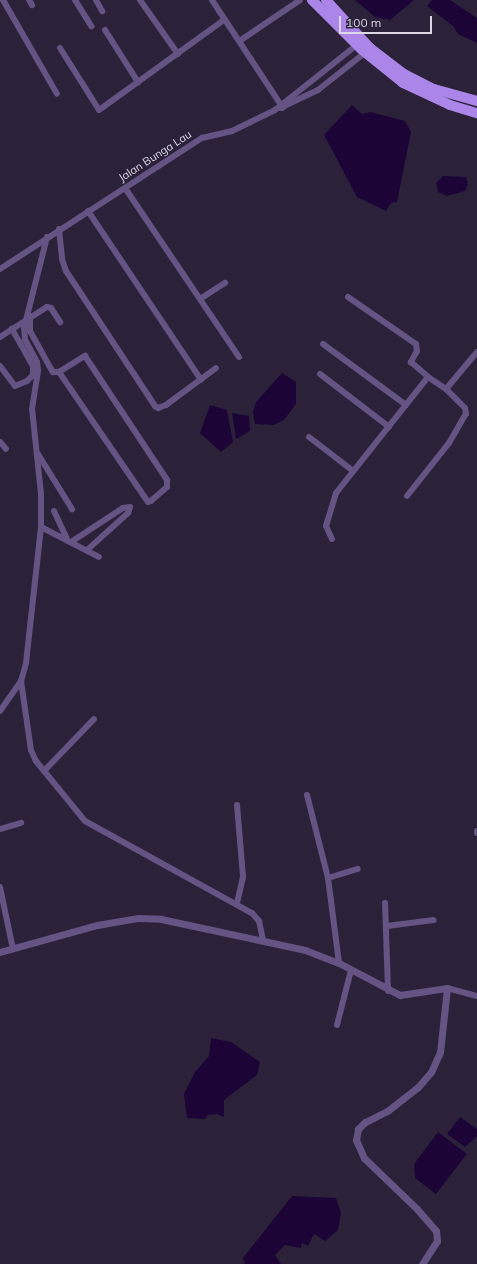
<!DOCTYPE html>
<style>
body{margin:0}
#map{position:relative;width:477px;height:1264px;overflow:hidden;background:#2b223a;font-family:Mulish,sans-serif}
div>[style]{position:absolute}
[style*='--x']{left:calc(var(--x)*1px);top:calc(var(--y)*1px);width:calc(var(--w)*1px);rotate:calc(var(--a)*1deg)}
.water>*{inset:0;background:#1c0437}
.minor>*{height:6px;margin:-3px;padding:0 3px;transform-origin:3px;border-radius:3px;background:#645383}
.tertiary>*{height:7px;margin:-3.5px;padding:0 3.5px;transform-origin:3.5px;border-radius:3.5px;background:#645383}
.trunk>*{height:10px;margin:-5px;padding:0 5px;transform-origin:5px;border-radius:5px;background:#ab86e8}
span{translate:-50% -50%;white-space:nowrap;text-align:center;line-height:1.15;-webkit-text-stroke:3px #2b223a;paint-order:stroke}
.street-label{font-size:11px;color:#dcd7e7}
.scale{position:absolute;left:339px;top:16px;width:93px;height:18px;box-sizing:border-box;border:2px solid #dcd7e7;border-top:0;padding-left:5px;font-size:12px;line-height:14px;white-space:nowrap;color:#dcd7e7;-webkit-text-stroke:3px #2b223a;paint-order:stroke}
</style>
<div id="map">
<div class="water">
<i style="clip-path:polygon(355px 0,414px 0,390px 20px,375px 17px)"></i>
<i style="clip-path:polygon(432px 0,450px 0,477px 18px,477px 43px,458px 34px,453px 26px,427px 6px)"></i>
<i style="clip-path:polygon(352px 105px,362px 114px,371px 112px,405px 121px,411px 132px,397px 202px,391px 203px,386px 211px,357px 197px,324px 135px)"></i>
<i style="clip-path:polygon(443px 176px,466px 177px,468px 185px,465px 191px,447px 196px,438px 192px,436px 183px)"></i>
<i style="clip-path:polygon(282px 373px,296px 382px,296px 404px,284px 420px,274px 425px,255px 424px,253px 412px,256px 402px)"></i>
<i style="clip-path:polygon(210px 405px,227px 410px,233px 442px,221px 452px,200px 433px)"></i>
<i style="clip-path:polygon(232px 413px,249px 416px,250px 431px,236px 439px)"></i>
<i style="clip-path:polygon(211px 1038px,231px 1042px,260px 1062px,257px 1075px,224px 1100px,224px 1117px,217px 1114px,208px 1115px,205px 1119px,187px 1118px,184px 1094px,195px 1072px,209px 1056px)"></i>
<i style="clip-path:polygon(460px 1117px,477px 1129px,477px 1136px,465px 1147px,447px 1134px)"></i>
<i style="clip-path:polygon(438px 1132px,467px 1154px,436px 1194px,415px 1178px,414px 1164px)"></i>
<i style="clip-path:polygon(292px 1196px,336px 1198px,341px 1213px,338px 1230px,325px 1241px,314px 1234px,308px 1246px,302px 1243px,301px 1248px,285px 1245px,275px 1255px,281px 1264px,245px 1264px,243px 1258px)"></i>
</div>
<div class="minor">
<i style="--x:3;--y:0;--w:108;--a:60.1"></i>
<i style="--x:29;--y:0;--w:6;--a:59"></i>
<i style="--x:75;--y:0;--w:31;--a:58"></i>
<i style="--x:96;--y:0;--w:13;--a:61"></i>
<i style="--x:140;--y:0;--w:66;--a:54.9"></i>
<i style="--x:212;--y:0;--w:129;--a:56.7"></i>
<i style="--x:105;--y:30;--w:62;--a:57.6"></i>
<i style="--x:241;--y:40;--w:71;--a:-34.1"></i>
<i style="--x:60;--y:48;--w:73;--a:57.8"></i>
<i style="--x:99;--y:110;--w:155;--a:-35.8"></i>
<i style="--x:280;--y:108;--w:42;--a:-25.3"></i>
<i style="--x:318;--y:90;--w:63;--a:-38.5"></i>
<i style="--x:125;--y:188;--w:204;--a:56"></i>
<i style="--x:88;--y:211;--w:203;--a:56.2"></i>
<i style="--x:59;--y:229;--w:30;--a:84"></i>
<i style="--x:62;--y:259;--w:13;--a:72"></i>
<i style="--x:66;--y:271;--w:162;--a:56.6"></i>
<i style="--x:155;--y:406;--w:4;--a:34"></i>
<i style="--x:158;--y:408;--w:9;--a:-21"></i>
<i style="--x:166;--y:405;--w:62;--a:-36.5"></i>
<i style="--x:0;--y:269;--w:241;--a:-33"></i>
<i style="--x:202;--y:138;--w:31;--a:-13"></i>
<i style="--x:232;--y:131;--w:48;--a:-26"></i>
<i style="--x:275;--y:110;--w:106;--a:-38.5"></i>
<i style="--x:348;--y:297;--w:83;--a:34.7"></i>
<i style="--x:416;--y:344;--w:7;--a:82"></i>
<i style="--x:417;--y:351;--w:13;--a:119"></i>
<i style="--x:411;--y:362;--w:23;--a:41"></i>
<i style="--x:200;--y:299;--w:30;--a:-33"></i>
<i style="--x:30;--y:316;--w:15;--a:90"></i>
<i style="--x:30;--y:331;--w:43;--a:61.1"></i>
<i style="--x:51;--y:369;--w:4;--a:56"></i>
<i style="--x:53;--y:372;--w:6;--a:0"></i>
<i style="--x:59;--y:372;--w:31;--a:-32"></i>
<i style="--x:85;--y:356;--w:149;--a:56.5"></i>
<i style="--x:167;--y:480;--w:7;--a:90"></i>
<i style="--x:167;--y:487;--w:21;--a:139"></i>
<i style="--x:151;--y:501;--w:3;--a:162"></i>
<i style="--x:148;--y:502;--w:158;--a:-124.4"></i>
<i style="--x:0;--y:337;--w:56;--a:-32.6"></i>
<i style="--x:47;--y:307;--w:4;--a:14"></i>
<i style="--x:51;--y:308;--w:17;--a:57"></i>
<i style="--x:323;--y:344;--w:103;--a:36.3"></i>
<i style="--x:0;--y:366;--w:25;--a:53"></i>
<i style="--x:15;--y:386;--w:13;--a:-23"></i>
<i style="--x:27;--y:381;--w:8;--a:-45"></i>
<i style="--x:33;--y:375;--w:9;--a:-90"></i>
<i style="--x:33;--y:366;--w:43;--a:-119.6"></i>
<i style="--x:320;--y:374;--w:87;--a:37.5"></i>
<i style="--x:309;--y:437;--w:56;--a:37.7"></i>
<i style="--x:0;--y:442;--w:9;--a:49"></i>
<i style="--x:38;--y:454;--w:65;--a:58.3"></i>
<i style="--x:407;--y:496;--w:68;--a:-51.6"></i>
<i style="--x:449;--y:443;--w:34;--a:-60"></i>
<i style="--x:466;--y:414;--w:6;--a:-99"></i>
<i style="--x:465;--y:408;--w:27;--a:-135"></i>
<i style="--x:54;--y:511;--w:33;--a:65"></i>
<i style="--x:41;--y:527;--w:65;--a:27.3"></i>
<i style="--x:332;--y:539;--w:14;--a:-115"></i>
<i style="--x:326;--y:526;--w:34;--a:-73"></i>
<i style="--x:336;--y:493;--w:148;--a:-51.6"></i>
<i style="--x:428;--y:377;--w:22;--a:34"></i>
<i style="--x:446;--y:389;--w:48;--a:-50"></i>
<i style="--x:71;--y:542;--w:62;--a:-33.2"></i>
<i style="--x:123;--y:508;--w:7;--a:-8"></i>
<i style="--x:130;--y:507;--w:6;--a:108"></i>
<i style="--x:128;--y:513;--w:55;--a:137.9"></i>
<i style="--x:21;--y:681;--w:70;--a:81.8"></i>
<i style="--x:31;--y:750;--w:12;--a:66"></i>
<i style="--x:36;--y:761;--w:77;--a:50.8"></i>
<i style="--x:85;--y:821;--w:191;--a:28.9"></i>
<i style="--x:252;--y:913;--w:11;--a:49"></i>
<i style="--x:259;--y:921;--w:19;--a:78"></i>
<i style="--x:0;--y:711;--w:37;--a:-55"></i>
<i style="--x:21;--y:681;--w:19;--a:-74"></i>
<i style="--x:26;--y:663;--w:137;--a:-83.7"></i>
<i style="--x:41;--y:527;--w:33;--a:-90"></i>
<i style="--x:41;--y:494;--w:85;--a:-96"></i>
<i style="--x:32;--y:409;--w:39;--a:-81"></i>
<i style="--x:38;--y:370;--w:8;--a:-97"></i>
<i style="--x:37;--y:362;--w:26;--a:-118"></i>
<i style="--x:25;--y:339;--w:11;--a:-95"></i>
<i style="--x:24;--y:328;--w:94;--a:-75.8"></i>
<i style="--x:44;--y:771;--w:72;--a:-46.1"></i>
<i style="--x:307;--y:795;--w:86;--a:75.8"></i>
<i style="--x:328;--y:878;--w:86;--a:82.6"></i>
<i style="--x:237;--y:805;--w:72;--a:85.2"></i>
<i style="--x:243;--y:877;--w:27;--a:103"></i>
<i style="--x:0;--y:829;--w:22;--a:-16"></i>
<i style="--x:477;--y:831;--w:2;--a:90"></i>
<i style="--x:328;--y:878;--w:31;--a:-17"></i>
<i style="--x:0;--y:887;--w:63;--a:78.2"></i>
<i style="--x:385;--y:903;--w:88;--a:88"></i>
<i style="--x:387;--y:926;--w:47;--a:-7.3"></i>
<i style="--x:447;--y:988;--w:31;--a:15"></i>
<i style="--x:337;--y:1025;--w:57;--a:-75.7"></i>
</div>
<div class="tertiary">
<i style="--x:0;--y:952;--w:101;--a:-15.6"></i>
<i style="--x:97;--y:925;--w:42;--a:-9.7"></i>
<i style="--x:138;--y:918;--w:23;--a:2"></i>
<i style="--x:161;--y:919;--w:147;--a:12.1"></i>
<i style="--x:305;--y:950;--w:36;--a:21"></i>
<i style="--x:339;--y:963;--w:69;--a:27.7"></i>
<i style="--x:400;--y:995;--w:48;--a:-8.5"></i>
<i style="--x:447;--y:988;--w:64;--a:96.2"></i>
<i style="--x:440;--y:1052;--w:22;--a:114"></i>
<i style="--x:431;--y:1072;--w:20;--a:131"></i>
<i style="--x:418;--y:1087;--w:39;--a:142"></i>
<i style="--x:387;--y:1111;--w:25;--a:153"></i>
<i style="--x:365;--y:1122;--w:10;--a:135"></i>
<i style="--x:358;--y:1129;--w:11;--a:100"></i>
<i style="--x:356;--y:1140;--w:20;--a:66"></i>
<i style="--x:364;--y:1158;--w:74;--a:43.9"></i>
<i style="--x:417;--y:1209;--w:29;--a:49"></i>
<i style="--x:436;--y:1231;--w:10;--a:84"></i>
<i style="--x:437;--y:1241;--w:27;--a:123"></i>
</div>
<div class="trunk">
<i style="--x:312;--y:0;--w:69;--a:45"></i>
<i style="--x:361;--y:49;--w:54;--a:39"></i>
<i style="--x:403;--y:83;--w:52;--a:25.1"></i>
<i style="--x:450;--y:105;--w:28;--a:17"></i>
<i style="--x:326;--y:0;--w:65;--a:47.5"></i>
<i style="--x:370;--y:48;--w:43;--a:37.4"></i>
<i style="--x:404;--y:74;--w:34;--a:27"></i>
<i style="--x:434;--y:89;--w:45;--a:15.6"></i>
</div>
<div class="street-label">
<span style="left:155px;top:156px;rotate:-33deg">Jalan Bunga Lau</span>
</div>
<div class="scale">100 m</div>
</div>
